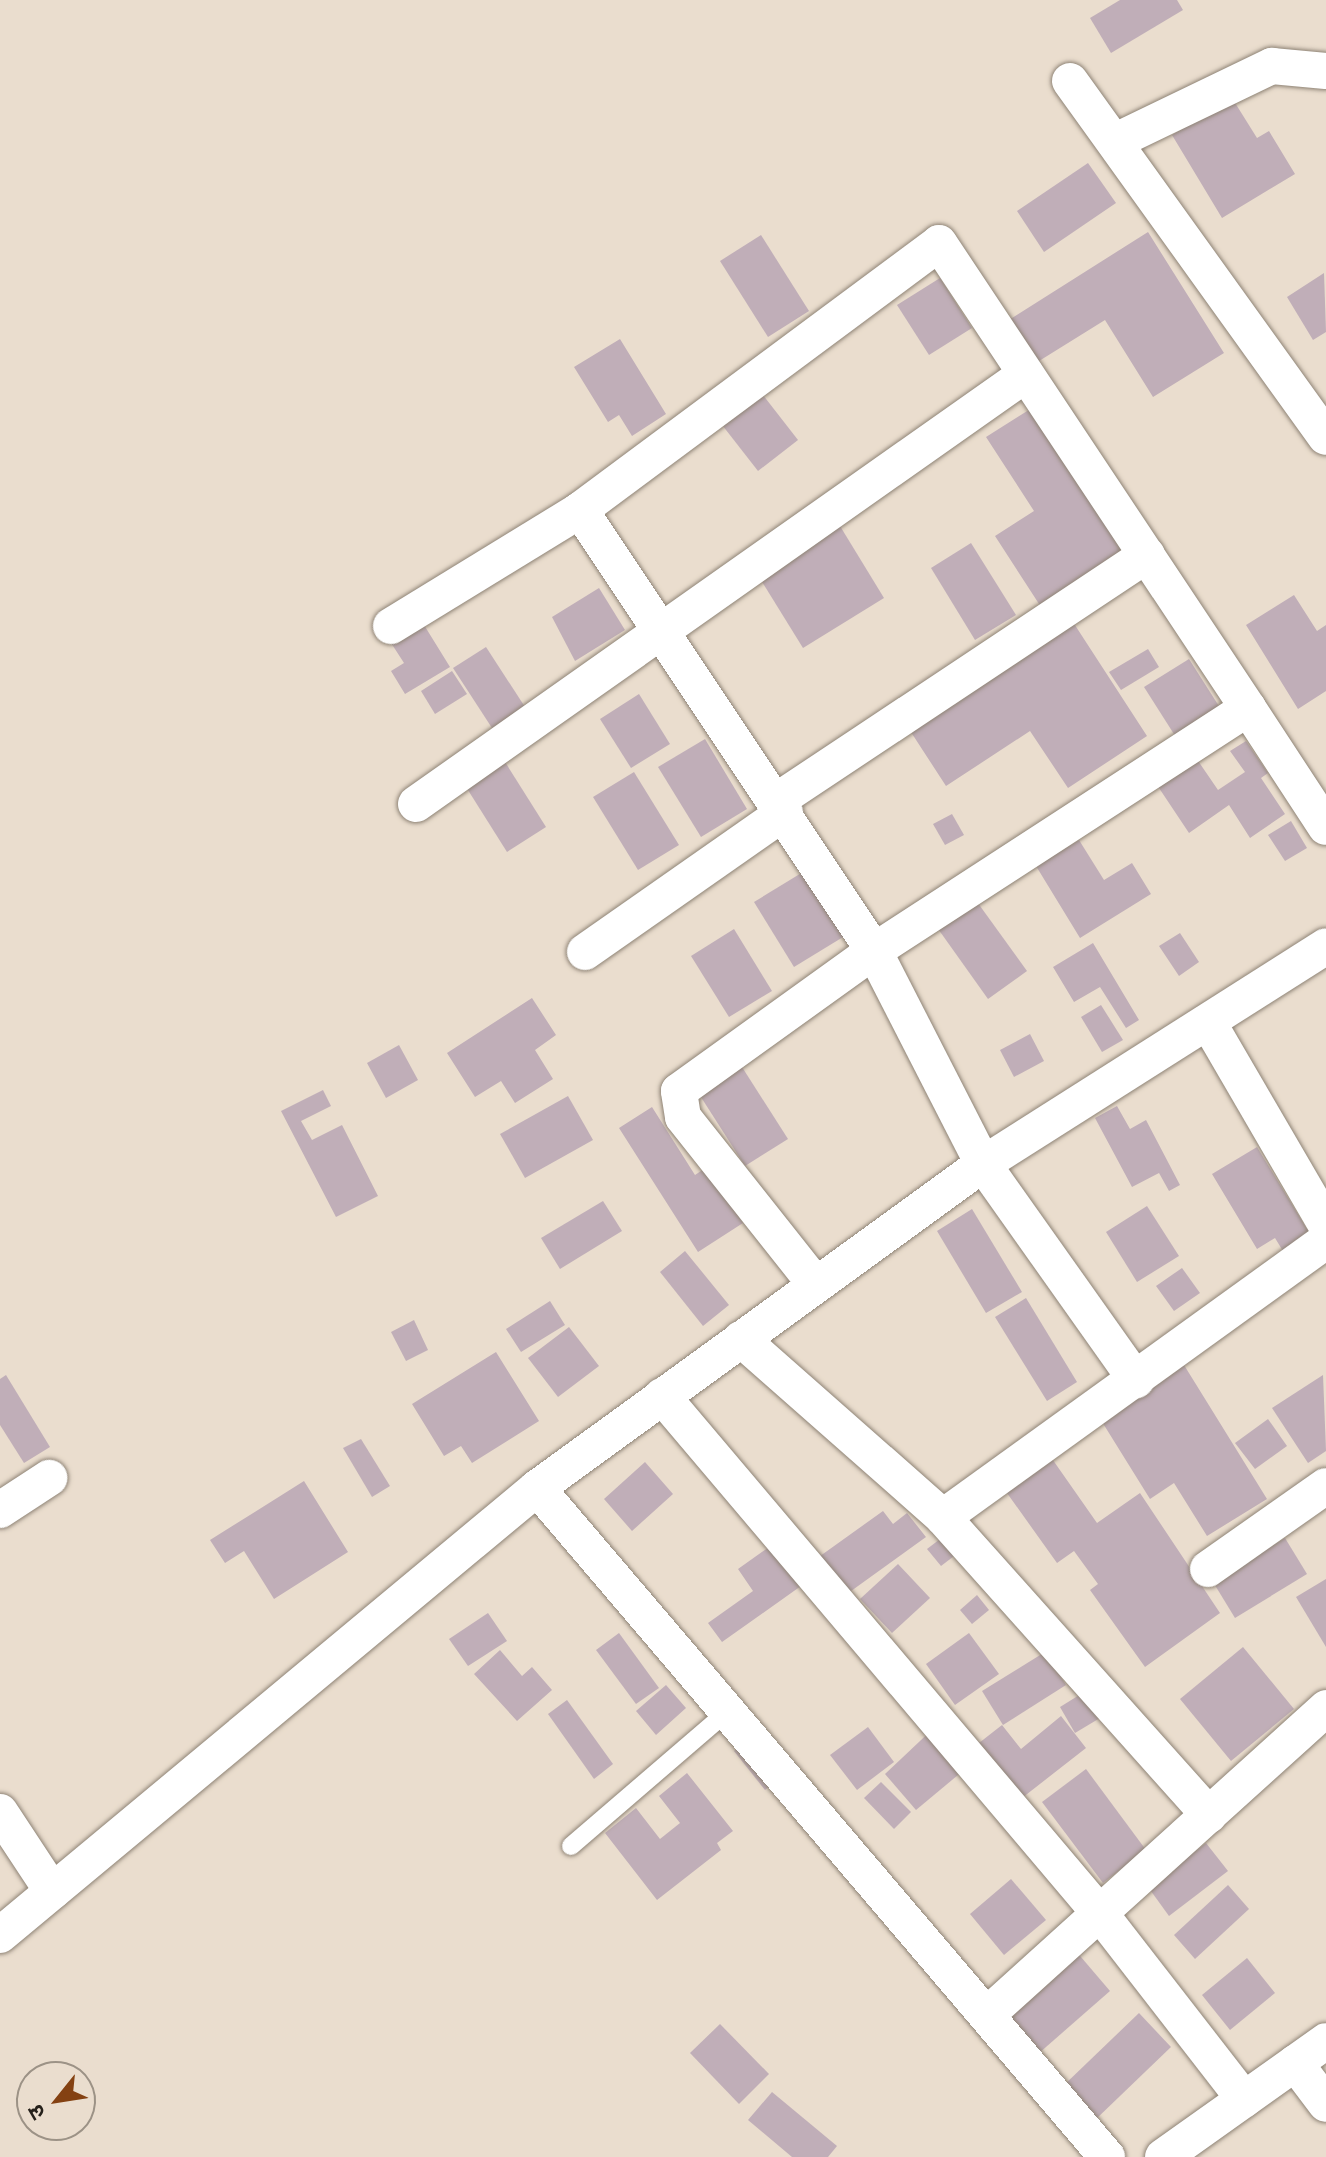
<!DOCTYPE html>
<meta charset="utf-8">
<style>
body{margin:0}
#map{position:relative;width:1326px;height:2157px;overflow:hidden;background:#eaddce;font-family:Rubik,"Noto Sans Devanagari",sans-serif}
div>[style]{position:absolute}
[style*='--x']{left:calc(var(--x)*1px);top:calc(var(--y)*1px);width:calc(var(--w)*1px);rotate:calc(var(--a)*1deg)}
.building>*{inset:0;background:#c0aeb8}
.roads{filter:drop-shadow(0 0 2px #8e8375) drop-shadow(0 0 2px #8e8375)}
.service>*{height:18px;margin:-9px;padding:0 9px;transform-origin:9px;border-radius:9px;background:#fff}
.minor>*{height:36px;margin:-18px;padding:0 18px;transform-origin:18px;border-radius:18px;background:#fff}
span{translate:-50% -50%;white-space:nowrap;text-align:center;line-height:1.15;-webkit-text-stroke:8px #eaddce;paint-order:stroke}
.north{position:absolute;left:16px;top:2061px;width:80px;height:80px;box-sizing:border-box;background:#eaddce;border:2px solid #9c9286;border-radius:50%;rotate:240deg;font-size:22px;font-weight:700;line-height:32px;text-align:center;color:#26211b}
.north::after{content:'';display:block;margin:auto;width:28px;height:36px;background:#844112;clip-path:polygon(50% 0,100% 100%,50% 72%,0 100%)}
</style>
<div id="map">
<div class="building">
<i style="clip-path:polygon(1120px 0,1177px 0,1183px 10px,1111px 53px,1090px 18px)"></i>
<i style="clip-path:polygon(1232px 98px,1257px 138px,1269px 131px,1295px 174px,1222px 218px,1172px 135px)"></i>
<i style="clip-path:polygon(1088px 163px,1116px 203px,1044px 252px,1017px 211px)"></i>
<i style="clip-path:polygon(1148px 232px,1224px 353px,1153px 397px,1105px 320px,1031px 366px,1004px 323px)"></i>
<i style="clip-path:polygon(761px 235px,809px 311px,768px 337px,720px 261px)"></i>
<i style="clip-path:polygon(1324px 273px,1326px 332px,1313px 340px,1287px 297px)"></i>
<i style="clip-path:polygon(940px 278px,972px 328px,929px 355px,897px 305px)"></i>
<i style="clip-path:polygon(620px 339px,666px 414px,632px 436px,619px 415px,608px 422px,574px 367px)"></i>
<i style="clip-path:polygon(759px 390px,798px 440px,758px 471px,719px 421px)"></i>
<i style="clip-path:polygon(1032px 408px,1124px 553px,1041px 607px,995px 536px,1034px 511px,986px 437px)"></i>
<i style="clip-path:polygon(840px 526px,884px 598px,803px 648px,759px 577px)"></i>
<i style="clip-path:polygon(971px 543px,1016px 615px,975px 640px,931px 568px)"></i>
<i style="clip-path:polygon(599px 588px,625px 630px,575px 661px,552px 617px)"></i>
<i style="clip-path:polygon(1294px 595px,1317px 631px,1326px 625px,1326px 691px,1298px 709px,1246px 625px)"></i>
<i style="clip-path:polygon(416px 612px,450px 667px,405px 694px,391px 671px,404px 663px,384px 632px)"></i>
<i style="clip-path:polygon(1071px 619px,1147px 736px,1068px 788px,1030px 731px,946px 786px,907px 726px)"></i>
<i style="clip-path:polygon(486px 647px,525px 707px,492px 728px,453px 668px)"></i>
<i style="clip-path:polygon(1148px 649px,1159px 667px,1121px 690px,1109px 672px)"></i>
<i style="clip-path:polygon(1189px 659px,1224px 714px,1179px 742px,1144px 687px)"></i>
<i style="clip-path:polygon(452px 671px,467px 694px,435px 714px,421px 691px)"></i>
<i style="clip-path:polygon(639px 694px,670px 744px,631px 768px,600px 719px)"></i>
<i style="clip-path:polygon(705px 739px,747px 809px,701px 837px,658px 767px)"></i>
<i style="clip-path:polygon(1246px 741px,1268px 773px,1261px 778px,1285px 814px,1250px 838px,1229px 805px,1189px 833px,1153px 779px,1192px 752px,1218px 790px,1245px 772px,1230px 751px)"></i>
<i style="clip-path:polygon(500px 754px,546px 827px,507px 852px,461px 779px)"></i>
<i style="clip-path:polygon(634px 772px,679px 845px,638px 870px,593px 797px)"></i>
<i style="clip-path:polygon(952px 814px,964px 835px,945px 845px,933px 824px)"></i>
<i style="clip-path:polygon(1291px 821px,1307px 848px,1285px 861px,1268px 835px)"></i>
<i style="clip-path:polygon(1079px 840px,1104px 880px,1132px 863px,1151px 894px,1080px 938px,1036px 866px)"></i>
<i style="clip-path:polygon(808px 869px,848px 934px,794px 967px,754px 902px)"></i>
<i style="clip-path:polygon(975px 899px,1027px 971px,988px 999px,936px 926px)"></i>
<i style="clip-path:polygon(734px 929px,772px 991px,729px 1017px,691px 956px)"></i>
<i style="clip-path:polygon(1180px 933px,1199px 962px,1179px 976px,1159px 946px)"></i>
<i style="clip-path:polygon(1093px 943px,1139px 1020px,1126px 1028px,1100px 987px,1074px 1002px,1053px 967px)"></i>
<i style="clip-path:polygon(532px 998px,556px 1035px,535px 1050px,553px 1079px,515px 1103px,501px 1081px,475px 1097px,447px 1053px)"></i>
<i style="clip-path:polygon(1101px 1005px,1123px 1040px,1102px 1052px,1081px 1017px)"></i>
<i style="clip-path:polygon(1030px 1034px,1044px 1061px,1014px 1077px,1000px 1050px)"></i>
<i style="clip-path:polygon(399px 1045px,418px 1080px,386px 1098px,367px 1063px)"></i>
<i style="clip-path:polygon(742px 1067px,788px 1139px,745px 1166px,699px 1094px)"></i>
<i style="clip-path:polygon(323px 1090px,331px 1106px,301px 1121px,312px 1140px,342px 1125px,378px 1196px,336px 1217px,281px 1111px)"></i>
<i style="clip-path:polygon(568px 1096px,593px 1140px,525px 1178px,500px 1134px)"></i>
<i style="clip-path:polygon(1117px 1106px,1130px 1129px,1146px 1120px,1180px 1185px,1169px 1191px,1159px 1173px,1132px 1187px,1095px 1118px)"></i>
<i style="clip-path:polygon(652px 1107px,695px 1175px,707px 1167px,743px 1223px,698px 1252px,619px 1128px)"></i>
<i style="clip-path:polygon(1257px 1147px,1313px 1239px,1286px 1256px,1275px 1238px,1257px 1249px,1212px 1174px)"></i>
<i style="clip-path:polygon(603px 1201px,622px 1231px,560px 1269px,541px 1238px)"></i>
<i style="clip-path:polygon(1147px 1206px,1179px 1256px,1137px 1282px,1106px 1232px)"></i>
<i style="clip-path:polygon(972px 1209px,1022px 1292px,986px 1313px,937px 1231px)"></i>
<i style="clip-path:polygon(685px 1251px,729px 1305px,703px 1326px,660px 1272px)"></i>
<i style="clip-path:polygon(1182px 1268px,1200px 1293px,1174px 1311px,1156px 1286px)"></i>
<i style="clip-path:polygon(1026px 1298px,1077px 1382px,1047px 1401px,995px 1317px)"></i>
<i style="clip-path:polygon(550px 1301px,565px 1325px,521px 1352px,506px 1329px)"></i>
<i style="clip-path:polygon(414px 1320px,428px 1350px,406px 1361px,391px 1332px)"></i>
<i style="clip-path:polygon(569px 1327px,599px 1366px,558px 1397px,528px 1358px)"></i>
<i style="clip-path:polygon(496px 1352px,539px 1421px,472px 1463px,461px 1446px,444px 1456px,412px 1404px)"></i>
<i style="clip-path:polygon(1184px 1365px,1267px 1499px,1207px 1536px,1174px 1483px,1150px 1499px,1099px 1417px)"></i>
<i style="clip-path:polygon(6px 1375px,50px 1447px,24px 1463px,0 1425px,0 1379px)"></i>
<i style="clip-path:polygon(1323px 1375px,1326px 1451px,1308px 1463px,1272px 1408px)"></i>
<i style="clip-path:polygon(1268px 1419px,1287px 1446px,1255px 1469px,1235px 1443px)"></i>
<i style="clip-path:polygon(361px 1439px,390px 1486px,372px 1497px,343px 1448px)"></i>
<i style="clip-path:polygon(1048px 1453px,1097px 1523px,1140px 1493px,1220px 1613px,1145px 1667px,1090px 1590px,1098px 1584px,1074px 1551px,1057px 1563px,1002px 1486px)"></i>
<i style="clip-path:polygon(645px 1462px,673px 1494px,632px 1531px,604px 1499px)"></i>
<i style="clip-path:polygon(304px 1481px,348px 1552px,274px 1599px,244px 1551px,225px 1563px,210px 1540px)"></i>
<i style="clip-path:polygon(883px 1511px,893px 1524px,907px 1513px,926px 1537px,840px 1599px,809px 1564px)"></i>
<i style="clip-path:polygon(948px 1533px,962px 1550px,941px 1566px,927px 1549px)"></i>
<i style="clip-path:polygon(1285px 1538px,1307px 1574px,1235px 1618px,1213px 1582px)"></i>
<i style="clip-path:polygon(779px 1540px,808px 1581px,722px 1642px,708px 1623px,753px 1591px,738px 1569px)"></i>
<i style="clip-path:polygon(898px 1564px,930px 1598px,892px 1633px,860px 1599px)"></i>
<i style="clip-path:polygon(1326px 1579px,1326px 1647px,1296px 1597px)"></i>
<i style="clip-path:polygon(977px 1595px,989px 1610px,972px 1624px,960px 1610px)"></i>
<i style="clip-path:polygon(488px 1613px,507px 1641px,468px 1666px,449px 1639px)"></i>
<i style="clip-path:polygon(619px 1633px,659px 1688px,636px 1704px,596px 1650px)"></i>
<i style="clip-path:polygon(969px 1633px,999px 1674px,955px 1705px,926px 1664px)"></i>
<i style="clip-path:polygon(1243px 1647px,1294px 1709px,1231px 1761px,1180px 1699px)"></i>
<i style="clip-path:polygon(500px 1650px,522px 1676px,532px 1667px,552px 1690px,517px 1721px,474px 1674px)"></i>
<i style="clip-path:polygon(1045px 1652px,1066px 1685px,1003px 1725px,982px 1691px)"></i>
<i style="clip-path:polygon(666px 1685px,686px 1708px,656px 1735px,636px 1711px)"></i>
<i style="clip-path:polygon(1089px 1689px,1105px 1715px,1075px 1733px,1060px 1707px)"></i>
<i style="clip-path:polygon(567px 1700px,613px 1764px,594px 1779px,548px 1714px)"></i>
<i style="clip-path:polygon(1061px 1716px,1086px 1748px,1022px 1798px,979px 1743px,1002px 1725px,1021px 1749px)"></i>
<i style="clip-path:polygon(937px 1725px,970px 1765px,916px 1810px,885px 1774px)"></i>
<i style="clip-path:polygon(868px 1727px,894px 1762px,857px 1790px,830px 1755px)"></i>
<i style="clip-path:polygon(750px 1737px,782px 1777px,765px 1790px,734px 1751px)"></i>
<i style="clip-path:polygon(1086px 1769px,1146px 1850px,1103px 1883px,1042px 1802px)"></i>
<i style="clip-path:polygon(687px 1773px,733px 1831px,717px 1843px,721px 1850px,657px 1900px,605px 1833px,636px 1808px,660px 1839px,680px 1823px,659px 1796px)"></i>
<i style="clip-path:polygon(881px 1782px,911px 1812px,894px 1829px,864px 1798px)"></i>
<i style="clip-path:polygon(1206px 1843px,1228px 1871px,1169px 1916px,1148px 1887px)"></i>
<i style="clip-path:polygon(1011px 1879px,1046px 1920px,1004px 1955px,970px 1914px)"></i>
<i style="clip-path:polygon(1228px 1885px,1249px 1909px,1195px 1959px,1174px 1935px)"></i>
<i style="clip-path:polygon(1075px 1950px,1110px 1991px,1038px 2054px,1003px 2013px)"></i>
<i style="clip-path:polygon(1247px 1958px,1275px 1993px,1230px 2030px,1202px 1995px)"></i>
<i style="clip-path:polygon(1139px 2013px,1171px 2047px,1094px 2121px,1062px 2087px)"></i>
<i style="clip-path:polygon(720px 2024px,769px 2074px,739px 2104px,690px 2053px)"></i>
<i style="clip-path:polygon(772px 2092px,837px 2146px,828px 2157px,792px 2157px,748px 2120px)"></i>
</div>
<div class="roads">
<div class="service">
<i style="--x:571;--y:1846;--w:208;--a:-40.7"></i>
</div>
<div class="minor">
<i style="--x:1070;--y:81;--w:438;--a:54.3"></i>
<i style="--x:1118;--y:140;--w:171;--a:-25.7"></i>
<i style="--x:1272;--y:66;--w:54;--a:5.3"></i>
<i style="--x:580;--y:510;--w:530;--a:56.31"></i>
<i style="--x:874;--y:951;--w:239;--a:62.9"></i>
<i style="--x:983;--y:1164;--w:265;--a:54.7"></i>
<i style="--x:391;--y:626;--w:222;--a:-31.5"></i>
<i style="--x:580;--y:510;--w:447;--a:-36.6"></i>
<i style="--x:939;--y:243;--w:558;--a:56.4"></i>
<i style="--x:778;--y:800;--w:443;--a:-33.6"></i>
<i style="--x:416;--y:804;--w:746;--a:-35.18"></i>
<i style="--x:585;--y:952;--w:244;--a:-35"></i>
<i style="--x:1208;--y:1022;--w:235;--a:59.8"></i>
<i style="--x:816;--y:1285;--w:214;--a:-128.4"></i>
<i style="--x:683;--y:1117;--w:26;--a:-99"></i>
<i style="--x:679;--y:1091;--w:240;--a:-35.7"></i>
<i style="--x:874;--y:951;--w:446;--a:-33"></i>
<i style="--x:1248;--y:708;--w:142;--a:56.8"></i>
<i style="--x:741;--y:1339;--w:269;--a:41.4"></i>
<i style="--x:662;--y:1396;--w:681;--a:49.76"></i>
<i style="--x:1102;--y:1916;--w:232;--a:52.2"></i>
<i style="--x:537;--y:1488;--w:879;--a:49.57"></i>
<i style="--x:0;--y:1510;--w:59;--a:-33.1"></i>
<i style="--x:1208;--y:1569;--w:144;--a:-35.1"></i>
<i style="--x:0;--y:1812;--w:95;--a:56.6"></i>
<i style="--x:1209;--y:1815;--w:399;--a:-131.8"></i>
<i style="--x:943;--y:1517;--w:472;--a:-35.8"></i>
<i style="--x:0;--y:1935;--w:699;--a:-39.77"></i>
<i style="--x:537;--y:1488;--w:551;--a:-36"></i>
<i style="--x:983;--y:1164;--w:406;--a:-32.4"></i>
<i style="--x:989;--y:2013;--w:455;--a:-42.1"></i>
<i style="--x:1295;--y:2063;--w:51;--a:52.9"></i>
<i style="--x:1163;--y:2157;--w:200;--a:-35.4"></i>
</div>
</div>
<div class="north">उ</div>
</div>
